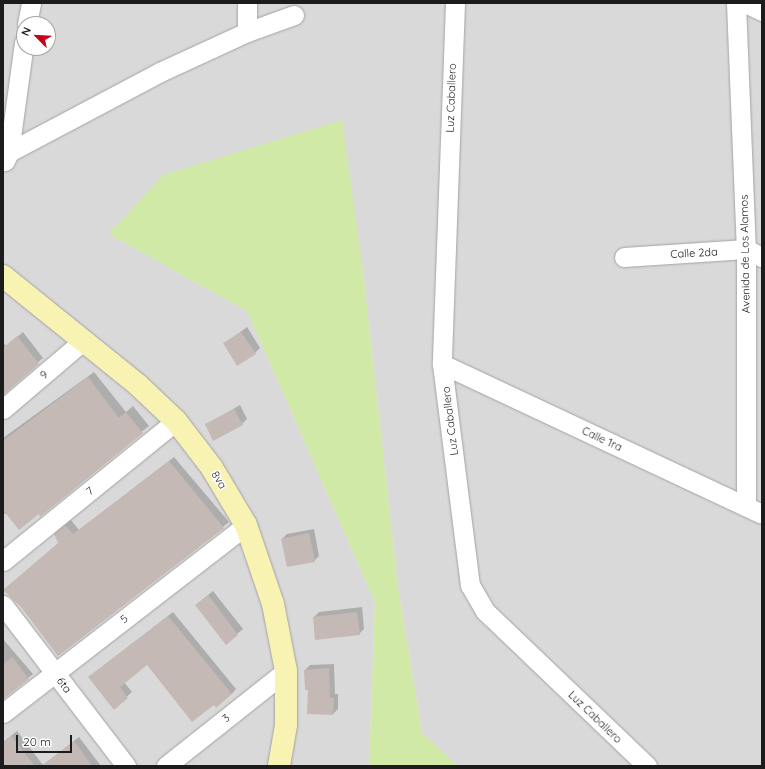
<!DOCTYPE html>
<style>
body{margin:0}
#map{position:relative;width:765px;height:769px;overflow:hidden;background:#ede8e1;font-family:Quicksand,sans-serif}
div>[style]{position:absolute}
[style*='--x']{left:calc(var(--x)*1px);top:calc(var(--y)*1px);width:calc(var(--w)*1px);rotate:calc(var(--a)*1deg)}
.residential>*{inset:0;background:#dad9d9}
.grass>*{inset:0;background:#d0e9a6}
.shadow>*{inset:0;background:#0003}
.building>*{inset:0;background:#c5b9b5}
.roads{filter:drop-shadow(0 0 1px #a3a3a3) drop-shadow(0 0 1px #a3a3a3)}
.street>*{height:19px;margin:-9.5px;padding:0 9.5px;transform-origin:9.5px;border-radius:9.5px;background:#fff}
.secondary>*{height:22px;margin:-11px;padding:0 11px;transform-origin:11px;border-radius:11px;background:#f9f3b3}
span{translate:-50% -50%;white-space:nowrap;text-align:center;line-height:1.15;-webkit-text-stroke:3px #fff;paint-order:stroke}
.street-label{font-size:11px;color:#1c1c1c}
.frame{position:absolute;inset:0;border:4px solid #1c1c1c;pointer-events:none}
.north{position:absolute;left:16px;top:16px;width:40px;height:40px;box-sizing:border-box;background:#fff;border:1px solid #a4a4a4;border-radius:50%;rotate:294deg;font-size:11px;font-weight:700;line-height:16px;text-align:center;color:#1c1c1c}
.north::after{content:'';display:block;margin:auto;width:14px;height:18px;background:#c7001b;clip-path:polygon(50% 0,100% 100%,50% 72%,0 100%)}
.scale{position:absolute;left:16px;top:735px;width:56px;height:18px;box-sizing:border-box;border:2px solid #1c1c1c;border-top:0;padding-left:5px;font-size:12px;line-height:14px;white-space:nowrap;color:#1c1c1c;-webkit-text-stroke:3px #fff;paint-order:stroke}
</style>
<div id="map">
<div class="residential">
<i style="clip-path:polygon(evenodd,3px 3px,762px 3px,762px 766px,458px 766px,422px 733px,398px 588px,362px 263px,109px 234px,247px 311px,375px 602px,369px 766px,3px 766px,3px 3px,24px 24px,48px 24px,48px 48px,24px 48px,24px 24px)"></i>
</div>
<div class="grass">
<i style="clip-path:polygon(342px 120px,362px 263px,398px 588px,422px 733px,458px 766px,369px 766px,375px 602px,247px 311px,109px 234px,163px 175px)"></i>
</div>
<div class="shadow">
<i style="clip-path:polygon(247px 327px,260px 348px,255px 353px,224px 344px)"></i>
<i style="clip-path:polygon(23px 332px,43px 358px,3px 392px,3px 342px,6px 346px)"></i>
<i style="clip-path:polygon(94px 372px,126px 412px,133px 406px,149px 426px,39px 513px,3px 514px,3px 438px)"></i>
<i style="clip-path:polygon(240px 405px,247px 419px,242px 424px,206px 425px)"></i>
<i style="clip-path:polygon(174px 457px,229px 522px,59px 655px,46px 556px,61px 541px,60px 529px,71px 520px,79px 530px)"></i>
<i style="clip-path:polygon(314px 529px,319px 556px,314px 561px,282px 539px,287px 534px)"></i>
<i style="clip-path:polygon(213px 591px,243px 629px,226px 643px,202px 600px)"></i>
<i style="clip-path:polygon(362px 607px,364px 629px,359px 634px,314px 617px,319px 612px)"></i>
<i style="clip-path:polygon(173px 612px,236px 689px,232px 694px,147px 664px,124px 682px,132px 692px,114px 708px,89px 677px)"></i>
<i style="clip-path:polygon(3px 639px,33px 674px,3px 699px)"></i>
<i style="clip-path:polygon(334px 664px,335px 694px,338px 694px,338px 709px,333px 714px,309px 689px,305px 670px,310px 665px)"></i>
<i style="clip-path:polygon(17px 731px,43px 765px,79px 737px,101px 766px,3px 766px,3px 742px)"></i>
</div>
<div class="building">
<i style="clip-path:polygon(241px 332px,256px 354px,237px 366px,223px 343px)"></i>
<i style="clip-path:polygon(17px 336px,39px 364px,3px 395px,3px 348px)"></i>
<i style="clip-path:polygon(88px 377px,119px 418px,126px 412px,143px 433px,40px 517px,39px 514px,19px 530px,3px 510px,3px 441px)"></i>
<i style="clip-path:polygon(234px 409px,243px 425px,213px 441px,205px 424px)"></i>
<i style="clip-path:polygon(169px 461px,224px 528px,58px 656px,21px 607px,3px 590px,58px 543px,54px 534px,65px 525px,73px 534px)"></i>
<i style="clip-path:polygon(309px 533px,315px 562px,287px 567px,281px 539px)"></i>
<i style="clip-path:polygon(208px 595px,238px 635px,226px 645px,195px 605px)"></i>
<i style="clip-path:polygon(357px 612px,360px 635px,315px 640px,313px 617px)"></i>
<i style="clip-path:polygon(168px 616px,232px 694px,216px 708px,214px 705px,192px 722px,147px 665px,120px 687px,128px 698px,114px 710px,88px 677px)"></i>
<i style="clip-path:polygon(12px 657px,29px 679px,3px 699px,3px 664px)"></i>
<i style="clip-path:polygon(329px 668px,330px 698px,334px 698px,333px 715px,307px 714px,308px 690px,305px 690px,304px 670px)"></i>
<i style="clip-path:polygon(11px 736px,35px 766px,3px 766px,3px 742px)"></i>
<i style="clip-path:polygon(74px 741px,92px 766px,42px 766px)"></i>
</div>
<div class="roads">
<div class="street">
<i style="--x:247;--y:3;--w:29;--a:90"></i>
<i style="--x:455;--y:3;--w:361;--a:92.1"></i>
<i style="--x:442;--y:364;--w:223;--a:82.8"></i>
<i style="--x:470;--y:585;--w:30;--a:60"></i>
<i style="--x:485;--y:611;--w:224;--a:43.7"></i>
<i style="--x:736;--y:3;--w:246;--a:87.7"></i>
<i style="--x:746;--y:249;--w:257;--a:90"></i>
<i style="--x:745;--y:3;--w:19;--a:25"></i>
<i style="--x:27;--y:24;--w:21;--a:-79"></i>
<i style="--x:9;--y:152;--w:171;--a:-27.9"></i>
<i style="--x:160;--y:72;--w:96;--a:-24.7"></i>
<i style="--x:247;--y:32;--w:50;--a:-19.9"></i>
<i style="--x:5;--y:161;--w:10;--a:-66"></i>
<i style="--x:9;--y:152;--w:111;--a:-82.2"></i>
<i style="--x:624;--y:257;--w:122;--a:-3.8"></i>
<i style="--x:746;--y:249;--w:18;--a:27"></i>
<i style="--x:442;--y:364;--w:353;--a:25.1"></i>
<i style="--x:3;--y:409;--w:106;--a:-40.4"></i>
<i style="--x:3;--y:561;--w:223;--a:-39"></i>
<i style="--x:3;--y:605;--w:203;--a:52.6"></i>
<i style="--x:3;--y:713;--w:307;--a:-37.7"></i>
<i style="--x:166;--y:766;--w:153;--a:-38.4"></i>
</div>
<div class="secondary">
<i style="--x:3;--y:276;--w:174;--a:38.9"></i>
<i style="--x:138;--y:385;--w:52;--a:43.5"></i>
<i style="--x:176;--y:421;--w:59;--a:52.5"></i>
<i style="--x:212;--y:468;--w:66;--a:59.2"></i>
<i style="--x:246;--y:525;--w:83;--a:71.1"></i>
<i style="--x:273;--y:604;--w:68;--a:79"></i>
<i style="--x:286;--y:671;--w:54;--a:90"></i>
<i style="--x:286;--y:725;--w:42;--a:99.7"></i>
</div>
</div>
<div class="street-label">
<span style="left:451px;top:98px;rotate:-88deg">Luz Caballero</span>
<span style="left:694px;top:253px;rotate:-3deg">Calle 2da</span>
<span style="left:745px;top:254px;rotate:-91deg">Avenida de Los Alamos</span>
<span style="left:44px;top:375px;rotate:-40deg">9</span>
<span style="left:450px;top:421px;rotate:-97deg">Luz Caballero</span>
<span style="left:602px;top:439px;rotate:25deg">Calle 1ra</span>
<span style="left:219px;top:480px;rotate:59deg">8va</span>
<span style="left:90px;top:491px;rotate:-39deg">7</span>
<span style="left:124px;top:619px;rotate:-38deg">5</span>
<span style="left:64px;top:685px;rotate:53deg">6ta</span>
<span style="left:595px;top:717px;rotate:44deg">Luz Caballero</span>
<span style="left:226px;top:718px;rotate:-38deg">3</span>
</div>
<div class="frame"></div>
<div class="north">N</div>
<div class="scale">20 m</div>
</div>
